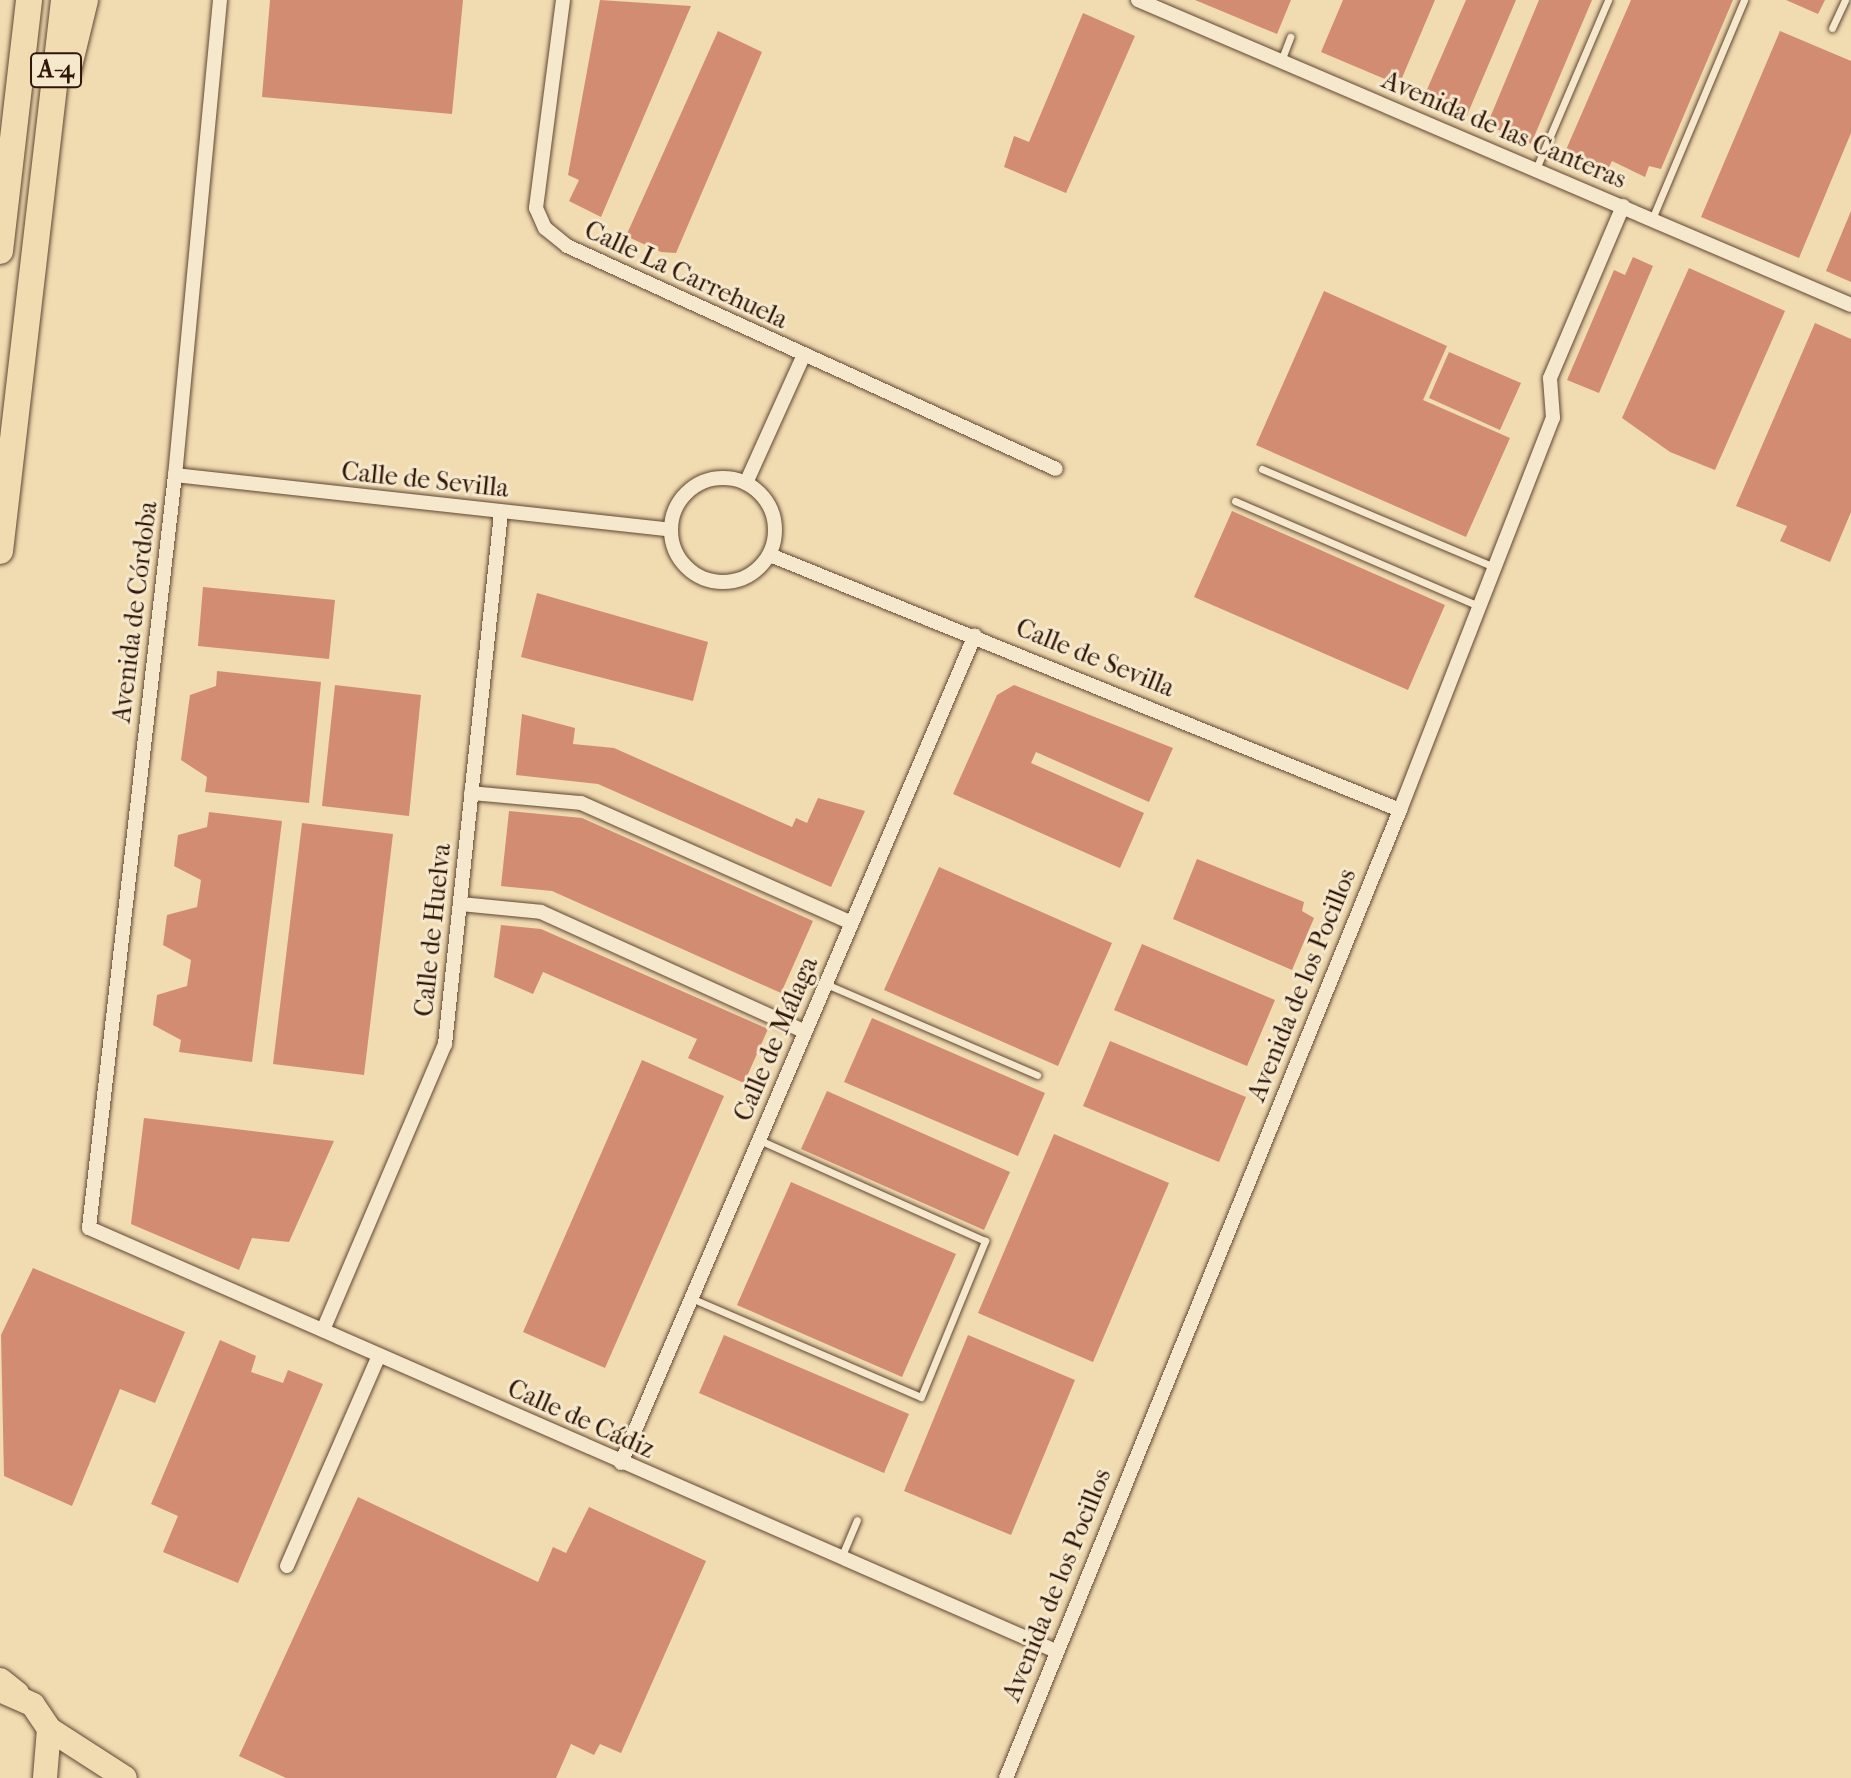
<!DOCTYPE html>
<meta charset="utf-8">
<style>
body{margin:0}
#map{position:relative;width:1851px;height:1778px;overflow:hidden;background:#f1dbb1;font-family:"IM FELL French Canon",serif}
div>[style]{position:absolute}
[style*='--x']{left:calc(var(--x)*1px);top:calc(var(--y)*1px);width:calc(var(--w)*1px);rotate:calc(var(--a)*1deg)}
.building>*{inset:0;background:#d28c72}
.roads{filter:drop-shadow(0 0 2px #604733) drop-shadow(0 0 2px #604733)}
.service>*{height:7px;margin:-3.5px;padding:0 3.5px;transform-origin:3.5px;border-radius:3.5px;background:#f6e8cc}
.minor>*{height:14px;margin:-7px;padding:0 7px;transform-origin:7px;border-radius:7px;background:#f6e8cc}
.minor>.ring{margin:-7px;padding:0;box-sizing:content-box;background:none;border:14px solid #f6e8cc;border-radius:50%}
.primary>*{height:24px;margin:-12px;padding:0 12px;transform-origin:12px;border-radius:12px;background:#f1dbb1}
.motorway>*{height:26px;margin:-13px;padding:0 13px;transform-origin:13px;border-radius:13px;background:#f1dbb1}
span{translate:-50% -50%;white-space:nowrap;text-align:center;line-height:1.15;-webkit-text-stroke:6px #f6e8cc;paint-order:stroke}
.shield-label span{padding:2px 6px;background:#f6e8cc;border:2px solid;border-radius:6px;-webkit-text-stroke-width:0}
.shield-label{font-size:24px;color:#2f1609;font-weight:700}
.street-label{font-size:26px;color:#2f1609}
</style>
<div id="map">
<div class="building">
<i style="clip-path:polygon(270px 0,463px 0,452px 114px,262px 97px)"></i>
<i style="clip-path:polygon(600px 0,691px 6px,601px 217px,569px 201px,579px 180px,568px 175px)"></i>
<i style="clip-path:polygon(1195px 0,1291px 0,1277px 34px)"></i>
<i style="clip-path:polygon(1343px 0,1435px 0,1399px 85px,1321px 52px)"></i>
<i style="clip-path:polygon(1466px 0,1516px 0,1465px 120px,1422px 101px)"></i>
<i style="clip-path:polygon(1539px 0,1592px 0,1531px 144px,1487px 125px)"></i>
<i style="clip-path:polygon(1631px 0,1733px 0,1661px 169px,1649px 166px,1645px 177px,1612px 161px,1605px 175px,1562px 159px)"></i>
<i style="clip-path:polygon(1786px 0,1825px 0,1818px 14px)"></i>
<i style="clip-path:polygon(1083px 13px,1135px 36px,1066px 193px,1004px 167px,1014px 136px,1029px 142px)"></i>
<i style="clip-path:polygon(718px 31px,762px 52px,676px 253px,661px 252px,626px 236px)"></i>
<i style="clip-path:polygon(1780px 31px,1851px 61px,1851px 133px,1799px 258px,1701px 217px)"></i>
<i style="clip-path:polygon(1851px 211px,1851px 282px,1826px 271px)"></i>
<i style="clip-path:polygon(1633px 257px,1653px 266px,1599px 393px,1567px 380px,1614px 270px,1625px 275px)"></i>
<i style="clip-path:polygon(1689px 268px,1785px 311px,1715px 470px,1670px 452px,1622px 418px)"></i>
<i style="clip-path:polygon(1324px 291px,1447px 346px,1423px 400px,1510px 438px,1466px 537px,1256px 445px)"></i>
<i style="clip-path:polygon(1815px 323px,1851px 339px,1851px 512px,1830px 562px,1780px 541px,1787px 526px,1736px 506px)"></i>
<i style="clip-path:polygon(1449px 352px,1521px 383px,1500px 430px,1429px 398px)"></i>
<i style="clip-path:polygon(1232px 511px,1445px 605px,1408px 690px,1194px 597px)"></i>
<i style="clip-path:polygon(203px 587px,335px 600px,329px 659px,198px 646px)"></i>
<i style="clip-path:polygon(537px 593px,708px 642px,693px 701px,521px 657px)"></i>
<i style="clip-path:polygon(217px 671px,321px 682px,309px 803px,205px 792px,207px 777px,181px 760px,190px 695px,216px 686px)"></i>
<i style="clip-path:polygon(335px 685px,421px 695px,409px 816px,322px 806px)"></i>
<i style="clip-path:polygon(1014px 685px,1173px 748px,1149px 802px,1036px 752px,1031px 763px,1144px 813px,1120px 868px,953px 794px,997px 695px)"></i>
<i style="clip-path:polygon(522px 714px,575px 728px,573px 744px,614px 748px,792px 827px,796px 818px,807px 823px,818px 798px,865px 811px,831px 887px,598px 784px,516px 775px)"></i>
<i style="clip-path:polygon(509px 811px,582px 818px,813px 921px,781px 993px,552px 891px,501px 886px)"></i>
<i style="clip-path:polygon(209px 812px,282px 821px,252px 1062px,179px 1052px,181px 1040px,153px 1025px,157px 995px,187px 986px,191px 960px,163px 945px,167px 915px,197px 907px,201px 880px,174px 866px,178px 835px,207px 827px)"></i>
<i style="clip-path:polygon(302px 823px,393px 834px,364px 1075px,273px 1064px)"></i>
<i style="clip-path:polygon(1197px 859px,1304px 902px,1302px 911px,1314px 918px,1292px 970px,1173px 919px)"></i>
<i style="clip-path:polygon(939px 867px,1112px 943px,1058px 1066px,884px 990px)"></i>
<i style="clip-path:polygon(501px 925px,541px 929px,768px 1029px,744px 1083px,688px 1058px,697px 1039px,543px 972px,533px 994px,494px 977px)"></i>
<i style="clip-path:polygon(1142px 944px,1275px 1000px,1247px 1066px,1114px 1010px)"></i>
<i style="clip-path:polygon(872px 1018px,1045px 1093px,1018px 1156px,844px 1082px)"></i>
<i style="clip-path:polygon(1110px 1041px,1246px 1097px,1219px 1162px,1083px 1106px)"></i>
<i style="clip-path:polygon(642px 1060px,724px 1096px,605px 1368px,523px 1332px)"></i>
<i style="clip-path:polygon(827px 1091px,1010px 1172px,984px 1230px,801px 1149px)"></i>
<i style="clip-path:polygon(144px 1118px,334px 1141px,289px 1242px,252px 1238px,239px 1270px,131px 1224px)"></i>
<i style="clip-path:polygon(1054px 1134px,1169px 1183px,1093px 1362px,978px 1313px)"></i>
<i style="clip-path:polygon(791px 1182px,956px 1254px,902px 1377px,737px 1305px)"></i>
<i style="clip-path:polygon(33px 1268px,185px 1332px,155px 1403px,120px 1389px,72px 1506px,4px 1476px,1px 1335px)"></i>
<i style="clip-path:polygon(724px 1335px,909px 1414px,884px 1473px,699px 1393px)"></i>
<i style="clip-path:polygon(968px 1335px,1075px 1380px,1011px 1535px,904px 1491px)"></i>
<i style="clip-path:polygon(220px 1340px,256px 1356px,251px 1372px,283px 1383px,288px 1370px,323px 1384px,238px 1583px,163px 1552px,178px 1516px,151px 1504px)"></i>
<i style="clip-path:polygon(358px 1497px,538px 1582px,553px 1547px,566px 1553px,589px 1507px,706px 1561px,621px 1753px,600px 1744px,594px 1755px,571px 1744px,556px 1778px,286px 1778px,239px 1756px)"></i>
</div>
<div class="roads">
<div class="service">
<i style="--x:1832;--y:28;--w:31;--a:-65"></i>
<i style="--x:1281;--y:61;--w:26;--a:-69"></i>
<i style="--x:1536;--y:169;--w:184;--a:-66.9"></i>
<i style="--x:1652;--y:219;--w:238;--a:-67.2"></i>
<i style="--x:1262;--y:469;--w:252;--a:22.9"></i>
<i style="--x:1235;--y:501;--w:266;--a:23.3"></i>
<i style="--x:826;--y:984;--w:230;--a:23.3"></i>
<i style="--x:691;--y:1298;--w:250;--a:23.3"></i>
<i style="--x:921;--y:1397;--w:169;--a:-67.7"></i>
<i style="--x:985;--y:1241;--w:248;--a:-155.9"></i>
<i style="--x:841;--y:1558;--w:41;--a:-67.2"></i>
</div>
<div class="minor">
<i style="--x:220;--y:0;--w:477;--a:95.4"></i>
<i style="--x:175;--y:475;--w:758;--a:96.52"></i>
<i style="--x:89;--y:1228;--w:1055;--a:23.63"></i>
<i style="--x:563;--y:0;--w:210;--a:97.4"></i>
<i style="--x:536;--y:208;--w:22;--a:66"></i>
<i style="--x:545;--y:228;--w:28;--a:39"></i>
<i style="--x:567;--y:246;--w:537;--a:24.51"></i>
<i style="--x:1138;--y:0;--w:775;--a:23.16"></i>
<i style="--x:175;--y:475;--w:498;--a:6.3"></i>
<i class="ring" style="left:671px;top:478px;width:90px;height:90px"></i>
<i style="--x:746;--y:483;--w:138;--a:-65.7"></i>
<i style="--x:770;--y:555;--w:680;--a:22.04"></i>
<i style="--x:471;--y:793;--w:110;--a:5.2"></i>
<i style="--x:581;--y:803;--w:296;--a:23.9"></i>
<i style="--x:460;--y:904;--w:81;--a:5.6"></i>
<i style="--x:541;--y:912;--w:290;--a:24.4"></i>
<i style="--x:323;--y:1330;--w:311;--a:-66.9"></i>
<i style="--x:445;--y:1044;--w:534;--a:-83.98"></i>
<i style="--x:621;--y:1463;--w:900;--a:-66.85"></i>
<i style="--x:287;--y:1566;--w:230;--a:-66.4"></i>
<i style="--x:1006;--y:1778;--w:1045;--a:-67.85"></i>
<i style="--x:1400;--y:810;--w:421;--a:-68.7"></i>
<i style="--x:1553;--y:418;--w:40;--a:-94.3"></i>
<i style="--x:1550;--y:378;--w:187;--a:-67"></i>
</div>
<div class="primary">
<i style="--x:0;--y:1690;--w:36;--a:24"></i>
<i style="--x:33;--y:1705;--w:29;--a:56"></i>
<i style="--x:49;--y:1729;--w:49;--a:94.7"></i>
<i style="--x:49;--y:1729;--w:90;--a:32.8"></i>
</div>
<div class="motorway">
<i style="--x:68;--y:70;--w:72;--a:-76.3"></i>
<i style="--x:0;--y:251;--w:253;--a:-83.4"></i>
<i style="--x:0;--y:551;--w:555;--a:-83.37"></i>
<i style="--x:0;--y:1681;--w:21;--a:39"></i>
</div>
</div>
<div class="shield-label">
<span style="left:56px;top:70px">A-4</span>
</div>
<div class="street-label">
<span style="left:1504px;top:130px;rotate:23deg">Avenida de las Canteras</span>
<span style="left:686px;top:275px;rotate:25deg">Calle La Carrehuela</span>
<span style="left:425px;top:480px;rotate:6deg">Calle de Sevilla</span>
<span style="left:135px;top:612px;rotate:-83deg">Avenida de Córdoba</span>
<span style="left:1095px;top:658px;rotate:22deg">Calle de Sevilla</span>
<span style="left:433px;top:930px;rotate:-84deg">Calle de Huelva</span>
<span style="left:1302px;top:985px;rotate:-68deg">Avenida de los Pocillos</span>
<span style="left:776px;top:1039px;rotate:-67deg">Calle de Málaga</span>
<span style="left:581px;top:1419px;rotate:24deg">Calle de Cádiz</span>
<span style="left:1057px;top:1585px;rotate:-68deg">Avenida de los Pocillos</span>
</div>
</div>
